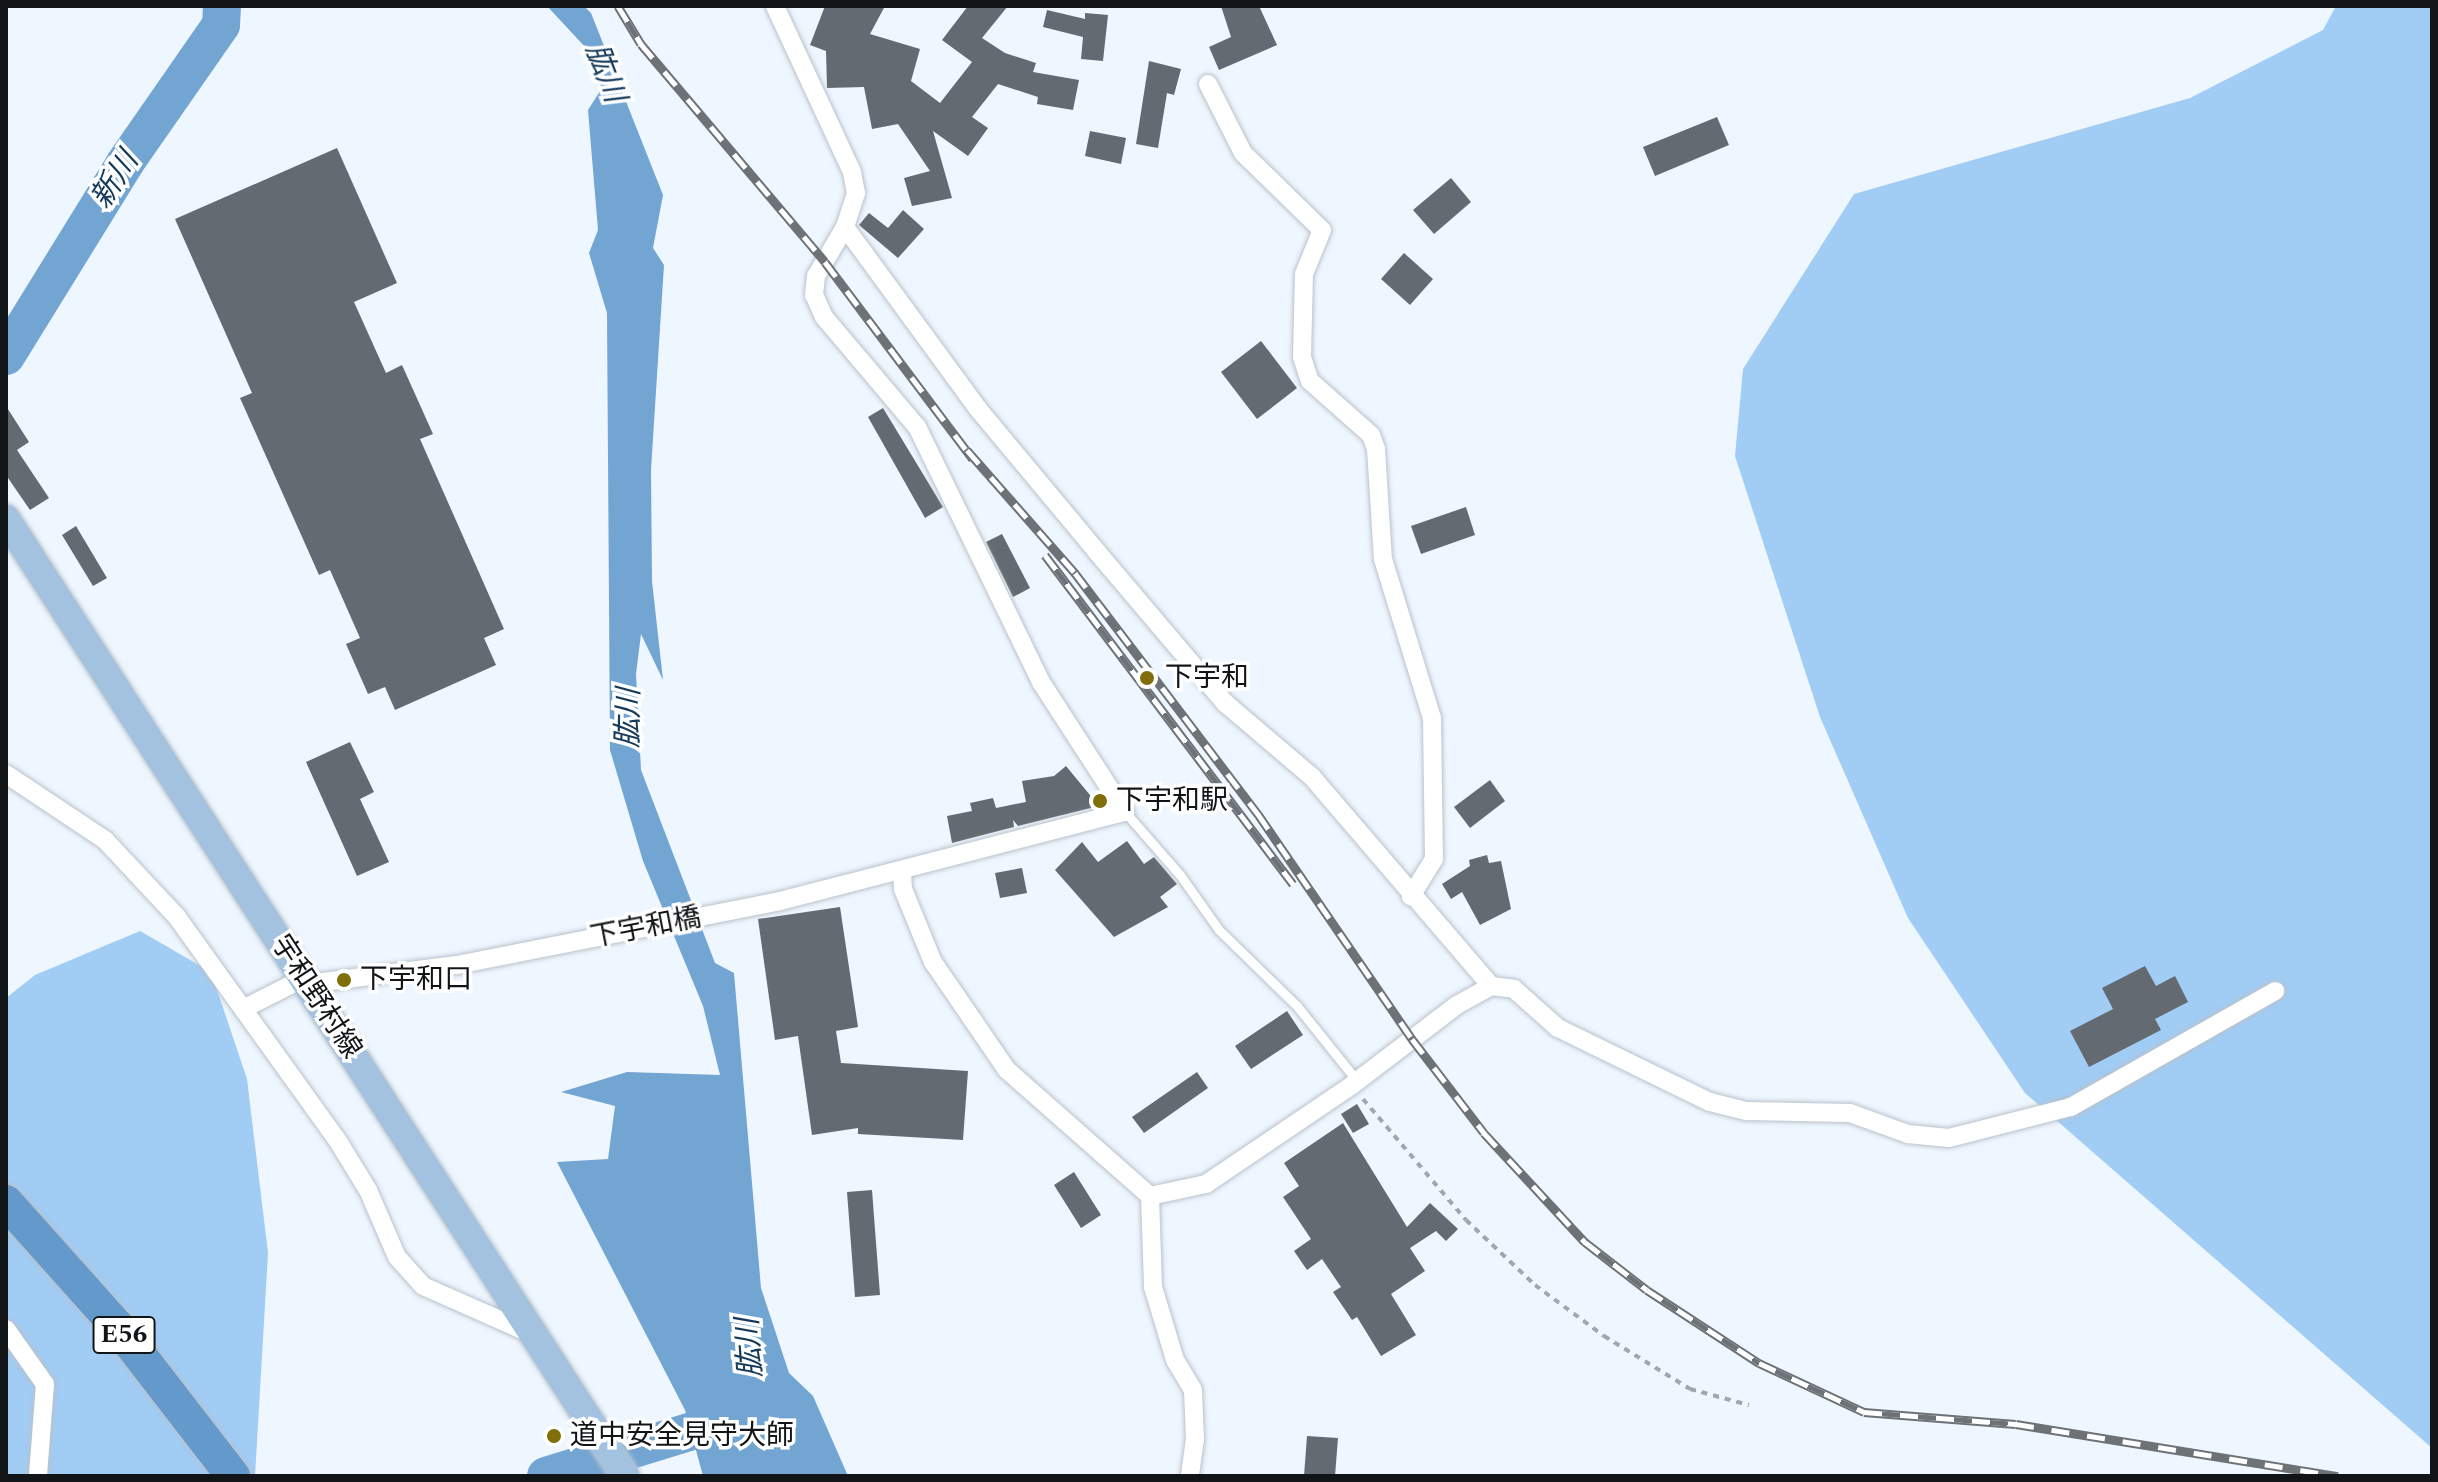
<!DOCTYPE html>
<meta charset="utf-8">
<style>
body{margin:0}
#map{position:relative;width:2438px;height:1482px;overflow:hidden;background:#eef6ff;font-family:Spectral,"Noto Sans JP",serif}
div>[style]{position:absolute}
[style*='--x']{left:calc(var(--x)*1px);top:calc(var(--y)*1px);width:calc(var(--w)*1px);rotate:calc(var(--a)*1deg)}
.green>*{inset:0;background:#a1ccf4}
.water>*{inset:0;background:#73a5d3}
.river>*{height:38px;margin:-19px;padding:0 19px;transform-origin:19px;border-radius:19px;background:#73a5d3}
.building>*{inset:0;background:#636a71}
.path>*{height:4px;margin-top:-2px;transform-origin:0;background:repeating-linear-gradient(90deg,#a0a7ad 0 6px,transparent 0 12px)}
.roads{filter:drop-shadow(0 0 2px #b9c2ca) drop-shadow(0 0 2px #b9c2ca)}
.service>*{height:9px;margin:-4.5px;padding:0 4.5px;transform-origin:4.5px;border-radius:4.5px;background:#fff}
.minor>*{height:18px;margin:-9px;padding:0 9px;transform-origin:9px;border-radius:9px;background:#fff}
.primary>*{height:28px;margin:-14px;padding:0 14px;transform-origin:14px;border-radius:14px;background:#a2c2e0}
.motorway>*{height:34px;margin:-17px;padding:0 17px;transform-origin:17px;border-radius:17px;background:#649acb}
.rail>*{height:9px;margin-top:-4.5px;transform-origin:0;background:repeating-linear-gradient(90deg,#fff 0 18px,#6d7277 0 36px);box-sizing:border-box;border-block:2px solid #6d7277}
.dots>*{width:22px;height:22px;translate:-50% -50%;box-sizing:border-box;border:4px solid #fff;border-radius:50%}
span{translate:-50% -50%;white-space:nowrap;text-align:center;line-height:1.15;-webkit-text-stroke:7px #fff;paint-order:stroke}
.shield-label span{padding:2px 6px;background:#fff;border:2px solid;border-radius:6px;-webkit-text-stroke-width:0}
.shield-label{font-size:26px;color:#121517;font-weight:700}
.poi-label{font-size:28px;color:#121517}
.left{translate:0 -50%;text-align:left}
.street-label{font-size:28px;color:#121517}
.water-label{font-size:30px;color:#153a5a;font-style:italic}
.frame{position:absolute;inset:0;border:8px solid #121517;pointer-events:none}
</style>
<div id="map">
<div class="green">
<i style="clip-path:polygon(2336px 6px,2432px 6px,2432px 1448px,2025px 1093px,1908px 918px,1820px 717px,1735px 456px,1743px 369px,1854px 194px,2190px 98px,2323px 30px)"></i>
<i style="clip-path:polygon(140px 931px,211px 972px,247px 1079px,268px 1253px,255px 1476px,6px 1476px,6px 998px,35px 975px)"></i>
</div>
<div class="water">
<i style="clip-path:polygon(547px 6px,584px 6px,591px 13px,663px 195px,653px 248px,664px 265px,651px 470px,652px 581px,663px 680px,641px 634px,636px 674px,641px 770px,715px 963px,734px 973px,761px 1288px,789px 1373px,813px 1396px,848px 1476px,703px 1476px,685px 1410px,557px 1162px,608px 1159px,615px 1106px,561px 1092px,627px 1072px,720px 1075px,703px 1006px,643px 861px,610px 750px,607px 313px,589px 253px,598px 230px,588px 110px,602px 88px,586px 48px)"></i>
</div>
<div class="river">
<i style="--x:6;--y:356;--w:227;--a:-58.3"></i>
<i style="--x:125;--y:163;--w:168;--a:-55.2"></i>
<i style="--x:221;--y:25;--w:19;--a:-87"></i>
<i style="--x:546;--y:1476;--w:201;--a:-17.1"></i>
</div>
<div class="building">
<i style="clip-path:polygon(825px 6px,885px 6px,870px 34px,920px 49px,911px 81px,940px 103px,972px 62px,942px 40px,968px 6px,1008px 6px,982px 38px,1005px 53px,1036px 63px,1033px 72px,1079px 80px,1073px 110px,1037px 104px,1038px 97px,998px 84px,972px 117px,988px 128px,968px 156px,933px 131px,952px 198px,912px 206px,904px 178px,930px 171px,898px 124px,872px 129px,864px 87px,827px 88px,826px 51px,810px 45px)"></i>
<i style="clip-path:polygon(1221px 6px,1259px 6px,1277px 45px,1219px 70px,1209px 47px,1231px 37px)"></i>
<i style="clip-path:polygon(1047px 10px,1085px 19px,1085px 13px,1108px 15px,1103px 61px,1081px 59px,1083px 37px,1043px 27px)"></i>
<i style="clip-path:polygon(1149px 61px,1181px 69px,1174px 95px,1167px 93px,1158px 148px,1136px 144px)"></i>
<i style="clip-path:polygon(1717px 117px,1729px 145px,1655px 176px,1643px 147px)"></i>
<i style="clip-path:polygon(1090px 131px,1126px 138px,1121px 164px,1085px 156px)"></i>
<i style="clip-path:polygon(337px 148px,397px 283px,354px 302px,386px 373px,402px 365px,433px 434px,420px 439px,504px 629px,484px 638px,496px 665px,395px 710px,385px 687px,368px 694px,346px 644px,360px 638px,330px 570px,319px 575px,240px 398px,252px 393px,175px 219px)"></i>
<i style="clip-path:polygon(1451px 178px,1471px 202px,1434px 234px,1413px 210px)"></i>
<i style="clip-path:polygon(903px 210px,924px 229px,898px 258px,859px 225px,869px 213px,888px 228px)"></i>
<i style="clip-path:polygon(1404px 253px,1433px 279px,1410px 305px,1381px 279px)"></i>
<i style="clip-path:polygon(1261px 341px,1297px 388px,1257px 419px,1221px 372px)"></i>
<i style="clip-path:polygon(6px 406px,29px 442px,17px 450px,49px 498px,30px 510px,6px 475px)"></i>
<i style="clip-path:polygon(883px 408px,943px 507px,925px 518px,868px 417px)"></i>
<i style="clip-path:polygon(1466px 507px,1475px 535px,1421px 554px,1411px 526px)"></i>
<i style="clip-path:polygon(76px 526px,107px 578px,93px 586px,62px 535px)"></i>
<i style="clip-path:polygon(1002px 534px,1030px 588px,1013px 597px,986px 542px)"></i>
<i style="clip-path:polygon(350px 742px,374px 792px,360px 799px,389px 862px,357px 876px,306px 762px)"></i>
<i style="clip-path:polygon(1066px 766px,1099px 806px,1018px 826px,1013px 820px,1014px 827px,952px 843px,947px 816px,972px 811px,970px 803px,993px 798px,996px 808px,1026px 802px,1022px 781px,1054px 776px)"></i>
<i style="clip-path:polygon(1490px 780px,1505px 801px,1470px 828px,1454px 807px)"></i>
<i style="clip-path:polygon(1127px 841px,1144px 864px,1154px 857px,1177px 884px,1160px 897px,1168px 907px,1114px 937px,1055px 870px,1082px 842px,1098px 862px)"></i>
<i style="clip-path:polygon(1487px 855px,1489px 863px,1501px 861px,1511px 909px,1480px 925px,1462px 892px,1451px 899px,1442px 884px,1470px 866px,1469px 860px)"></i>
<i style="clip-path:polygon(1022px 868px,1027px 893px,1000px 898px,995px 873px)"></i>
<i style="clip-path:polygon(840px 907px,858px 1027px,836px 1031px,841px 1063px,968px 1071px,963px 1140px,858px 1134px,858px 1128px,812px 1135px,798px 1036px,775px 1040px,758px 919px)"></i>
<i style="clip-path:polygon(2145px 966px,2156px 986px,2175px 976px,2188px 1002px,2155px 1019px,2161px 1030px,2089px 1067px,2070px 1031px,2113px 1009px,2102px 988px)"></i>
<i style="clip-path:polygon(1287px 1011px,1303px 1035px,1251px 1069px,1235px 1046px)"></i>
<i style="clip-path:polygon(1197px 1072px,1208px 1088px,1144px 1133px,1132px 1117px)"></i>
<i style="clip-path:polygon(1357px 1104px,1369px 1124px,1353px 1133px,1341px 1114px)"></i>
<i style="clip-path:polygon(1343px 1123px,1407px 1227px,1430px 1203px,1458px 1229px,1446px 1241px,1436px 1231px,1410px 1248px,1425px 1271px,1391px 1294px,1416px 1335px,1381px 1356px,1357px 1317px,1352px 1320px,1333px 1292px,1341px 1287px,1322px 1259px,1307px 1270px,1294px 1251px,1311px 1239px,1283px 1197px,1299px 1186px,1284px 1163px)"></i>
<i style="clip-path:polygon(1074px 1172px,1101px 1215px,1081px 1228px,1054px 1185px)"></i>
<i style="clip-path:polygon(872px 1190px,880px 1295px,855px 1297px,847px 1192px)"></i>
<i style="clip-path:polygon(1307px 1436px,1338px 1438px,1335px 1476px,1304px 1476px)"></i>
</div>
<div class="path">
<i style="--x:1363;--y:1099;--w:159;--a:49.6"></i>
<i style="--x:1466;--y:1220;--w:95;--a:43.3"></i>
<i style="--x:1535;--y:1285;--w:86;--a:36.5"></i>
<i style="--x:1604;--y:1336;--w:101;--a:31.6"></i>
<i style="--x:1690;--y:1389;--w:61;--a:15.2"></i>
</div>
<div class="roads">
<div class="service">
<i style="--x:1125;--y:812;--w:84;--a:48.9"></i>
<i style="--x:1180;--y:875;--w:67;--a:54.7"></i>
<i style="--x:1219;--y:930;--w:109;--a:44.3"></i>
<i style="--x:1297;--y:1006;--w:96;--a:51.3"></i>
</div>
<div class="minor">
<i style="--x:1208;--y:84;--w:77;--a:63.1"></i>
<i style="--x:1243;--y:153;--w:110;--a:44.3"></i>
<i style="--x:1322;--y:230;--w:48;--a:112.2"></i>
<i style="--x:1304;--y:274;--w:83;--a:91.4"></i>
<i style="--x:1302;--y:357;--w:25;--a:72"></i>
<i style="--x:1310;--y:381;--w:81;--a:41.5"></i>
<i style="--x:1371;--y:435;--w:15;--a:70"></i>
<i style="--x:1376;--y:449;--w:110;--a:86.4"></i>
<i style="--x:1383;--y:559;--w:166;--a:72.9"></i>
<i style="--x:1432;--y:718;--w:141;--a:89.2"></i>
<i style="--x:1434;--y:859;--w:44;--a:121.9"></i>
<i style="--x:845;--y:227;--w:225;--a:53.8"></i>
<i style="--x:978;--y:409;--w:186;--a:50.2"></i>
<i style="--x:1097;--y:552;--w:198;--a:49.7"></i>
<i style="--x:1225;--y:703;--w:114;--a:40.4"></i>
<i style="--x:1312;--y:777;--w:275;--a:49.4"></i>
<i style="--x:6;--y:774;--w:119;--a:33.7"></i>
<i style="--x:105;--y:840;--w:105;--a:46.9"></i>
<i style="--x:177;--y:917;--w:272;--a:54.3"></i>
<i style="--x:336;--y:1138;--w:61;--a:58.4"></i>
<i style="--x:368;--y:1190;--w:73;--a:66.6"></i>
<i style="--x:397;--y:1257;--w:39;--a:48"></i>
<i style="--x:423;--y:1286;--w:119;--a:23.8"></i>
<i style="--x:902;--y:871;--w:18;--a:87"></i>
<i style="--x:903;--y:889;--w:79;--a:67.7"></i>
<i style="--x:933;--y:962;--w:131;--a:55.6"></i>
<i style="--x:1007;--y:1070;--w:191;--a:41.4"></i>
<i style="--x:1150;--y:1196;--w:57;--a:-12.1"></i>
<i style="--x:1206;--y:1184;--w:176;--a:-34.1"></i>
<i style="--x:1352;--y:1085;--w:132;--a:-37.3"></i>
<i style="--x:1457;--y:1005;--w:39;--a:-29"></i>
<i style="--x:1491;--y:986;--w:23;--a:7"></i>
<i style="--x:1514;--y:989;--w:59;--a:41.6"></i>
<i style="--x:1558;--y:1028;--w:169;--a:26"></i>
<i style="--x:1710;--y:1102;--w:38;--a:14"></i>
<i style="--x:1747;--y:1111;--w:103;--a:1.1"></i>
<i style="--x:1850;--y:1113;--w:62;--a:19.9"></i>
<i style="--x:1908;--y:1134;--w:41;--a:5.6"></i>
<i style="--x:1949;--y:1138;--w:126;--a:-14.3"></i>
<i style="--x:2071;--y:1107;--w:235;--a:-29.6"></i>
<i style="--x:308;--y:984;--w:150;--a:-7.3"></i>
<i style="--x:457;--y:965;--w:329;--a:-11.2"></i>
<i style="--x:780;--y:901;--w:356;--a:-14.5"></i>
<i style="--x:1125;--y:812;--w:155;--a:-122.9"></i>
<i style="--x:1041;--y:682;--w:284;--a:-115.9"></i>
<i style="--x:917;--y:427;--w:144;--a:-130.2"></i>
<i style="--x:824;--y:317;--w:24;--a:-114"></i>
<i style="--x:814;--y:295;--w:19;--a:-84"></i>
<i style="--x:816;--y:276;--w:57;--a:-59.4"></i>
<i style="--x:845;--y:227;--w:36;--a:-72"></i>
<i style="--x:856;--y:193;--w:21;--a:-101"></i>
<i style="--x:852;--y:172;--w:183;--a:-114.9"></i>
<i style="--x:243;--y:1009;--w:68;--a:-26.9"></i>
<i style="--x:1150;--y:1196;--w:91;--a:88.1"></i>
<i style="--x:1153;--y:1287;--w:76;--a:73.2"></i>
<i style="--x:1175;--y:1360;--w:35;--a:59"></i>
<i style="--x:1193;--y:1390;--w:49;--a:87.7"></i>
<i style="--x:1195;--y:1439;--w:37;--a:98"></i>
<i style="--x:6;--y:1329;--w:67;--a:54.7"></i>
<i style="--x:45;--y:1384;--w:92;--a:94.4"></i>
</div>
<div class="primary">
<i style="--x:6;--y:519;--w:1140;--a:57.1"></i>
</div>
<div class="motorway">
<i style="--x:6;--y:1202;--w:166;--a:48.2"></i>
<i style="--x:117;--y:1326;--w:190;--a:52.3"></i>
</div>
</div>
<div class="rail">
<i style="--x:618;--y:6;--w:44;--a:58.8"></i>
<i style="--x:641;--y:44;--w:285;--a:49.8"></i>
<i style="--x:825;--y:262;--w:246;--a:53.1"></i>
<i style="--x:967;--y:450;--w:164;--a:48.7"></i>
<i style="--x:1075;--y:573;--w:303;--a:52.8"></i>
<i style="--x:1258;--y:814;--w:273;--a:55.6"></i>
<i style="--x:1412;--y:1039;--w:118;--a:52.5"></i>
<i style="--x:1484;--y:1133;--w:149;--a:47.2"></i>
<i style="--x:1585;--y:1242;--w:78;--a:37.7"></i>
<i style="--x:1647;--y:1290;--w:134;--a:33.1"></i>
<i style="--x:1759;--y:1363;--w:116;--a:25"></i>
<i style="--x:1864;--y:1412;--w:152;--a:4.5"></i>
<i style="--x:2016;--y:1424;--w:326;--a:9.2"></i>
<i style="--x:1045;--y:555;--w:412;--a:53"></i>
</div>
<div class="dots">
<i style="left:1147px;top:678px;background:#806e0b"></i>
<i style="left:1100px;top:801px;background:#806e0b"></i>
<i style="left:344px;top:980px;background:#806e0b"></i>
<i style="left:554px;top:1436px;background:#806e0b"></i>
</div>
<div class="shield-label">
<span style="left:124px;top:1335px">E56</span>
</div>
<div class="poi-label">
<span class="left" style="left:1165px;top:678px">下宇和</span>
<span class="left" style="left:1116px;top:801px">下宇和駅</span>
<span class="left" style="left:360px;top:980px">下宇和口</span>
<span class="left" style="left:570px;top:1436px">道中安全見守大師</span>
</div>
<div class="street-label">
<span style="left:646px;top:928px;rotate:-11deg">下宇和橋</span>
<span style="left:316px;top:997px;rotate:57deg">宇和野村線</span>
</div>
<div class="water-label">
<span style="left:605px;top:73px;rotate:69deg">肱川</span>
<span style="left:115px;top:180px;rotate:-57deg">新川</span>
<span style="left:629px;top:718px;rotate:-89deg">肱川</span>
<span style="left:750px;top:1348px;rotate:-94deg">肱川</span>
</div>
<div class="frame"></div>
</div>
